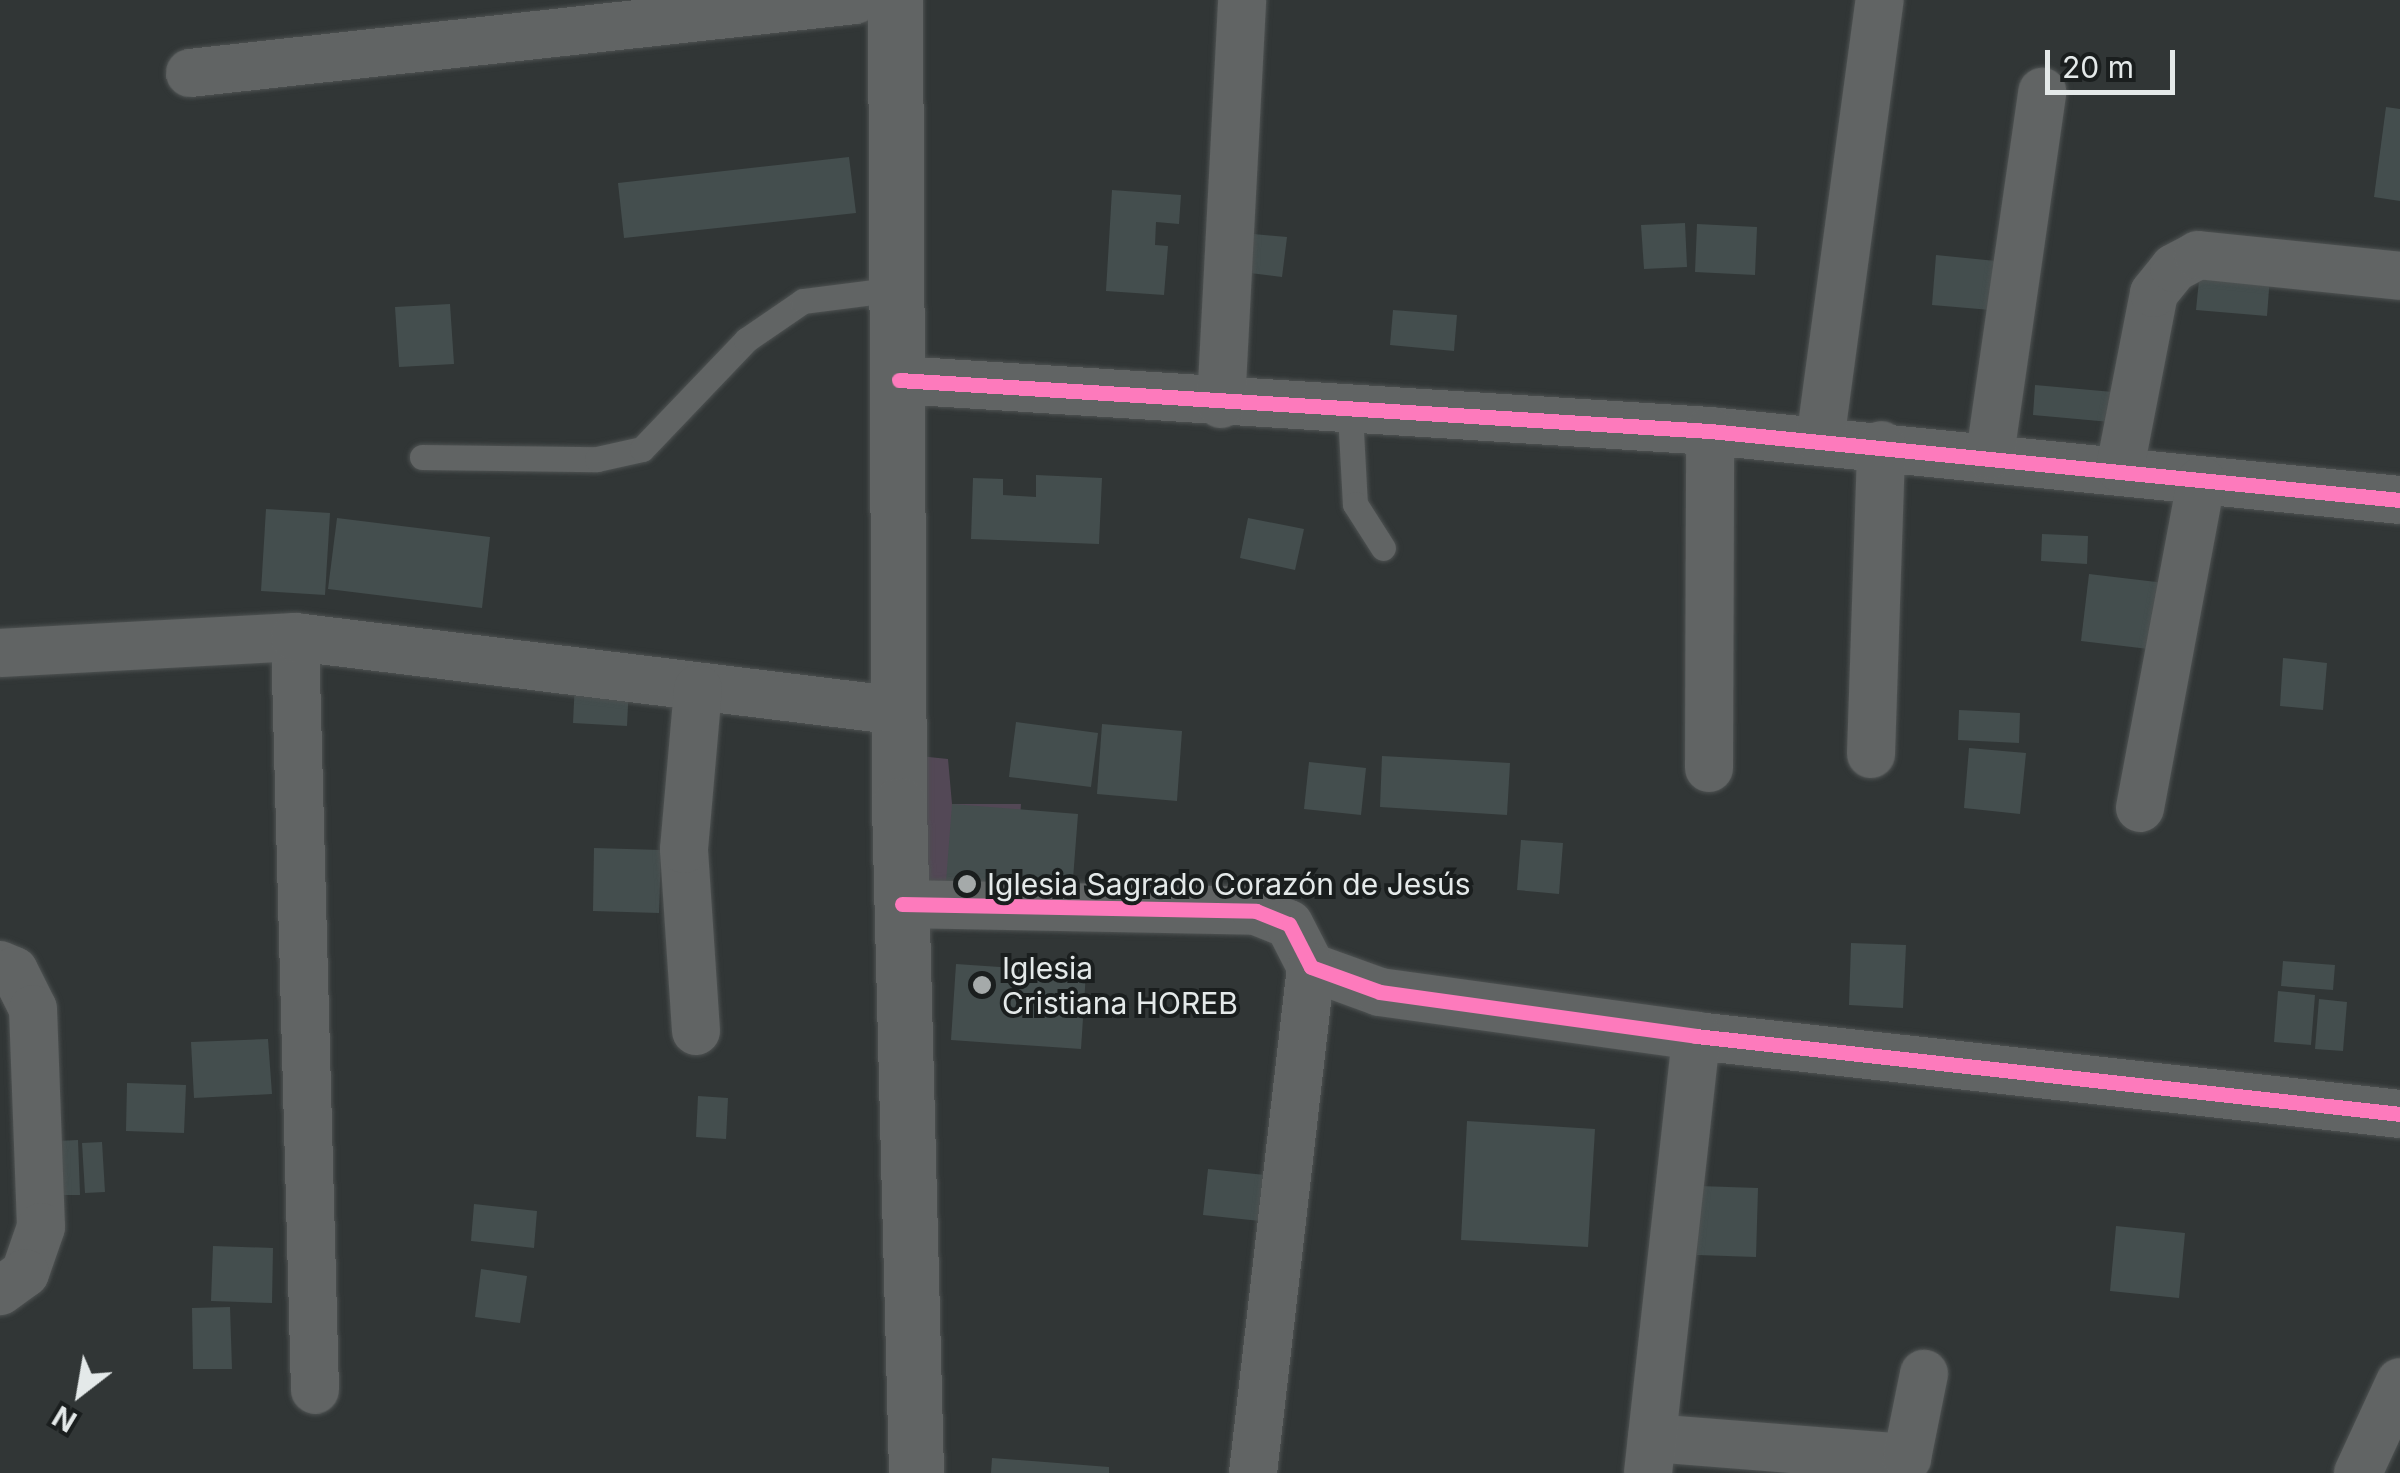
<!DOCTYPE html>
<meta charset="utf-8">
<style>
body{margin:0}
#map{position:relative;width:2400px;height:1473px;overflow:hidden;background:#313636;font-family:Inter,sans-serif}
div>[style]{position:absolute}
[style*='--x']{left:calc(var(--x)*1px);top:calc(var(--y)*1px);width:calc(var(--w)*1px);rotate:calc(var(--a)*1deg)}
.green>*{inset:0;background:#534856}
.building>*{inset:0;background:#444e4e}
.roads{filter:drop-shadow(0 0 2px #4e5252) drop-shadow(0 0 2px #4e5252)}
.service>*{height:25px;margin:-12.5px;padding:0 12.5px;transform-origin:12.5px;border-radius:12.5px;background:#616464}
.minor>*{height:48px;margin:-24px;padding:0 24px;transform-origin:24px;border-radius:24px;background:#616464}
.tertiary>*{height:55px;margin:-27.5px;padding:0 27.5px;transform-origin:27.5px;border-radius:27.5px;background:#616464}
.cycleway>*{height:15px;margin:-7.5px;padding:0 7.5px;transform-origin:7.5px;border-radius:7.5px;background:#fd7abc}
.dots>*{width:28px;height:28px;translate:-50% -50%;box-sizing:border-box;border:5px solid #1a1e1e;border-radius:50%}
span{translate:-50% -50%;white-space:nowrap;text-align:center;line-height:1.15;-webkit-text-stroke:8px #1a1e1e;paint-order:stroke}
.poi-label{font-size:30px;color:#e4e9e9}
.left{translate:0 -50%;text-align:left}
.north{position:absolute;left:30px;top:1343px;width:100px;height:100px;-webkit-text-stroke:8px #1a1e1e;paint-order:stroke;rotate:211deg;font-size:28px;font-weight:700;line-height:40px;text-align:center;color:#e4e9e9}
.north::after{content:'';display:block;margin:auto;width:35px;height:45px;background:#e4e9e9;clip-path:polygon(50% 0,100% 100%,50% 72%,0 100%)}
.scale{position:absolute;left:2045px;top:50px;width:130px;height:45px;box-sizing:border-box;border:5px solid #e4e9e9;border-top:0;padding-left:12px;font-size:30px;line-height:35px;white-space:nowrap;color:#e4e9e9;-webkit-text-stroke:8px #1a1e1e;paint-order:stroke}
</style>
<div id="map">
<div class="green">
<i style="clip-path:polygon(919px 756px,948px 759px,952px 804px,1021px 804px,1014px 902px,922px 900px)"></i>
</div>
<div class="building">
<i style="clip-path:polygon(2386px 107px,2400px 109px,2400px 201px,2374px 197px)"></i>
<i style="clip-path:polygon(849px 157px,856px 213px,624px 238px,618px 183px)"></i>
<i style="clip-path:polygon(1112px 190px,1181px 195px,1179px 224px,1156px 222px,1155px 245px,1168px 246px,1164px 295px,1106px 291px)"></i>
<i style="clip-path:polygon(1685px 223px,1687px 267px,1644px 269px,1641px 225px)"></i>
<i style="clip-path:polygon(1697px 224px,1757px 227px,1755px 275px,1695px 272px)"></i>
<i style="clip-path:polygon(1253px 234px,1287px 237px,1282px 277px,1250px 273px)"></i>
<i style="clip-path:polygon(1936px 255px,1996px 261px,1991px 310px,1932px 305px)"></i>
<i style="clip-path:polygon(2200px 270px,2270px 276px,2267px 316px,2196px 310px)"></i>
<i style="clip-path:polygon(450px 304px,454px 364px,399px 367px,395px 307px)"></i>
<i style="clip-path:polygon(1393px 310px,1457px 315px,1454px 351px,1390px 345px)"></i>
<i style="clip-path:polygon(2035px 385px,2113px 392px,2110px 422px,2033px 415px)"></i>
<i style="clip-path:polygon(1036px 475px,1102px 478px,1099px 544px,971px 539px,973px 478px,1003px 479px,1003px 495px,1036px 497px)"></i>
<i style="clip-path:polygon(266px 509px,330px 513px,325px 595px,261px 591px)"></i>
<i style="clip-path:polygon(337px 518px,490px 537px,482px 608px,328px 589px)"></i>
<i style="clip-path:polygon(1248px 518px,1304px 529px,1295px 570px,1240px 558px)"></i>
<i style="clip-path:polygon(2042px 534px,2088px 536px,2087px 564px,2041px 561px)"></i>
<i style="clip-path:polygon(2089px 574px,2165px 583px,2157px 650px,2081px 641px)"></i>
<i style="clip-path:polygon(2283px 658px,2327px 663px,2323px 710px,2280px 706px)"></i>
<i style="clip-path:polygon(575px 682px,629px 685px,627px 726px,573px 723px)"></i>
<i style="clip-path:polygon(1959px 710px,2020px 713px,2019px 743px,1958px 740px)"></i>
<i style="clip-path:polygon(1016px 722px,1098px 733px,1091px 787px,1009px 777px)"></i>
<i style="clip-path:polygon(1102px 724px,1182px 731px,1177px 801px,1097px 794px)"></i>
<i style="clip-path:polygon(1969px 748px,2026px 753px,2020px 814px,1964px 808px)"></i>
<i style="clip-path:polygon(1382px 756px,1510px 763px,1507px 815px,1380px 807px)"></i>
<i style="clip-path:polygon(1309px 762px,1366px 768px,1361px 815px,1304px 809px)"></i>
<i style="clip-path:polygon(952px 804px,1078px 814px,1072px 892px,946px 882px)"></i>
<i style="clip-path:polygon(1521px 840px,1563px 843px,1559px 894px,1517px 890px)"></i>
<i style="clip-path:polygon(594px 848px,661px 850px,659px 913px,593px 911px)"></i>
<i style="clip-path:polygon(1851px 943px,1906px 945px,1903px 1008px,1849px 1005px)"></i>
<i style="clip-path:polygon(2283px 961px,2335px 965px,2333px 990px,2281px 986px)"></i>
<i style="clip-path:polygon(956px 964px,1086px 973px,1081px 1049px,951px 1040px)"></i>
<i style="clip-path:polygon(2278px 991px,2315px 995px,2311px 1045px,2274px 1042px)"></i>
<i style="clip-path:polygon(2319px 999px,2347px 1002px,2343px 1051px,2315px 1049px)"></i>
<i style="clip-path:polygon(268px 1039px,272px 1094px,194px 1098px,191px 1042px)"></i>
<i style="clip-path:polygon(127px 1083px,186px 1085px,184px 1133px,126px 1131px)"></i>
<i style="clip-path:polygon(698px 1096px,728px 1098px,726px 1139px,696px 1137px)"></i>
<i style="clip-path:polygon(1467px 1121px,1595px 1129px,1588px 1247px,1461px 1240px)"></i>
<i style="clip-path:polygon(78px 1140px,80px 1195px,60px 1195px,57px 1141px)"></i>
<i style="clip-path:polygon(102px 1142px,105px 1192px,85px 1193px,82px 1143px)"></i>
<i style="clip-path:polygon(1208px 1169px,1265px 1175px,1260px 1221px,1203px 1215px)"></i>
<i style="clip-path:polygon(1699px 1186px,1758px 1188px,1756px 1257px,1697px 1255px)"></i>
<i style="clip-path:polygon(474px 1204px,537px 1211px,534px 1248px,471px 1241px)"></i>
<i style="clip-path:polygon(2116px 1226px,2185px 1233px,2179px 1298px,2110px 1291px)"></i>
<i style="clip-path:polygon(213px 1246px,273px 1248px,272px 1303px,211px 1301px)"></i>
<i style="clip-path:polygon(481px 1269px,527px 1276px,520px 1323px,475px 1317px)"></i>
<i style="clip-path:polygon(230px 1307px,232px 1369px,193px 1369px,192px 1308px)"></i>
<i style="clip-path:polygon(992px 1458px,1109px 1467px,1109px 1473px,991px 1473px)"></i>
</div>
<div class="roads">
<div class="service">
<i style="--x:1350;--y:413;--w:91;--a:86.9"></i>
<i style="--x:1355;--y:504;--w:52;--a:57.5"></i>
<i style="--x:422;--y:457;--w:175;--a:0.7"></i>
<i style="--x:597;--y:459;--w:46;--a:-12.5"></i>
<i style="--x:642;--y:449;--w:151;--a:-46.3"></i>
<i style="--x:746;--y:340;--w:69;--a:-34.4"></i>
<i style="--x:803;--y:301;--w:95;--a:-7.3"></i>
</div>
<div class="minor">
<i style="--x:190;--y:73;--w:669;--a:-6.26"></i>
<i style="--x:899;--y:380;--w:813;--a:3.6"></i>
<i style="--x:1710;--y:431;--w:693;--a:5.71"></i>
<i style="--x:1221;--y:404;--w:405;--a:-87"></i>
<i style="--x:1820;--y:441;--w:445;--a:-82.3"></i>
<i style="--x:1990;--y:455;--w:367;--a:-81.8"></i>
<i style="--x:2120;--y:468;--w:178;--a:-79"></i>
<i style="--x:2154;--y:293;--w:32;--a:-51"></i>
<i style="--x:2174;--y:268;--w:27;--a:-28"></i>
<i style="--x:2198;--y:255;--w:203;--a:5.9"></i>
<i style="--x:295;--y:637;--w:753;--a:88.48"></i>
<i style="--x:0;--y:653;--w:295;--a:-3.1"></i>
<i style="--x:295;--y:637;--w:610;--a:6.97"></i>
<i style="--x:1871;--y:754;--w:309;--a:-88.1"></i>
<i style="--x:1709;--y:768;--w:337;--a:-89.8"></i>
<i style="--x:2140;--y:808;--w:333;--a:-79.4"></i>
<i style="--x:902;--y:904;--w:354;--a:1.1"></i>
<i style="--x:1256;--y:911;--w:35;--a:22"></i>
<i style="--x:1289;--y:924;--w:48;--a:62.9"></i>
<i style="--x:1311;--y:967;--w:73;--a:19.9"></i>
<i style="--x:1380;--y:992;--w:319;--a:7.9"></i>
<i style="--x:1696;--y:1036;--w:708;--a:6.32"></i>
<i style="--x:0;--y:965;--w:15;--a:23"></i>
<i style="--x:14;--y:971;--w:42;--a:63.4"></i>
<i style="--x:33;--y:1009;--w:218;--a:87.9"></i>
<i style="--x:41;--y:1227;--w:49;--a:109.2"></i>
<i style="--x:25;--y:1273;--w:31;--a:144"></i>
<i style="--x:696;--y:1031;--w:182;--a:-93.8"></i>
<i style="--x:684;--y:849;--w:161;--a:-85"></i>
<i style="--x:1652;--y:1438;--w:256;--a:4.5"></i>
<i style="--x:1907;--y:1458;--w:86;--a:-78.6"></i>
<i style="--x:1253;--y:1473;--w:509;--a:-83.46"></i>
<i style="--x:1648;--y:1473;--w:440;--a:-83.7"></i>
<i style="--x:2358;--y:1473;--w:100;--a:-65.2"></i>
</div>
<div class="tertiary">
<i style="--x:895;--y:0;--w:805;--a:89.72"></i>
<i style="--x:899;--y:805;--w:668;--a:88.54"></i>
</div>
</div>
<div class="cycleway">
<i style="--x:899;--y:380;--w:813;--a:3.6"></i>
<i style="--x:1710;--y:431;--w:693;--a:5.71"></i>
<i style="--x:902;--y:904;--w:354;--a:1.1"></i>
<i style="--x:1256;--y:911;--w:35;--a:22"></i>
<i style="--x:1289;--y:924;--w:48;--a:62.9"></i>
<i style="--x:1311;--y:967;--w:73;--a:19.9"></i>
<i style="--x:1380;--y:992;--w:319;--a:7.9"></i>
<i style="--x:1696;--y:1036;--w:708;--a:6.32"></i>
</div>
<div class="dots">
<i style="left:967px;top:884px;background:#a5aaaa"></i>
<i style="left:982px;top:985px;background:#a5aaaa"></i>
</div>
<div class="poi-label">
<span class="left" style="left:987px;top:884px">Iglesia Sagrado Corazón de Jesús</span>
<span class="left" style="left:1002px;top:985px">Iglesia<br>Cristiana HOREB</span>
</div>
<div class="north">N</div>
<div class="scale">20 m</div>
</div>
